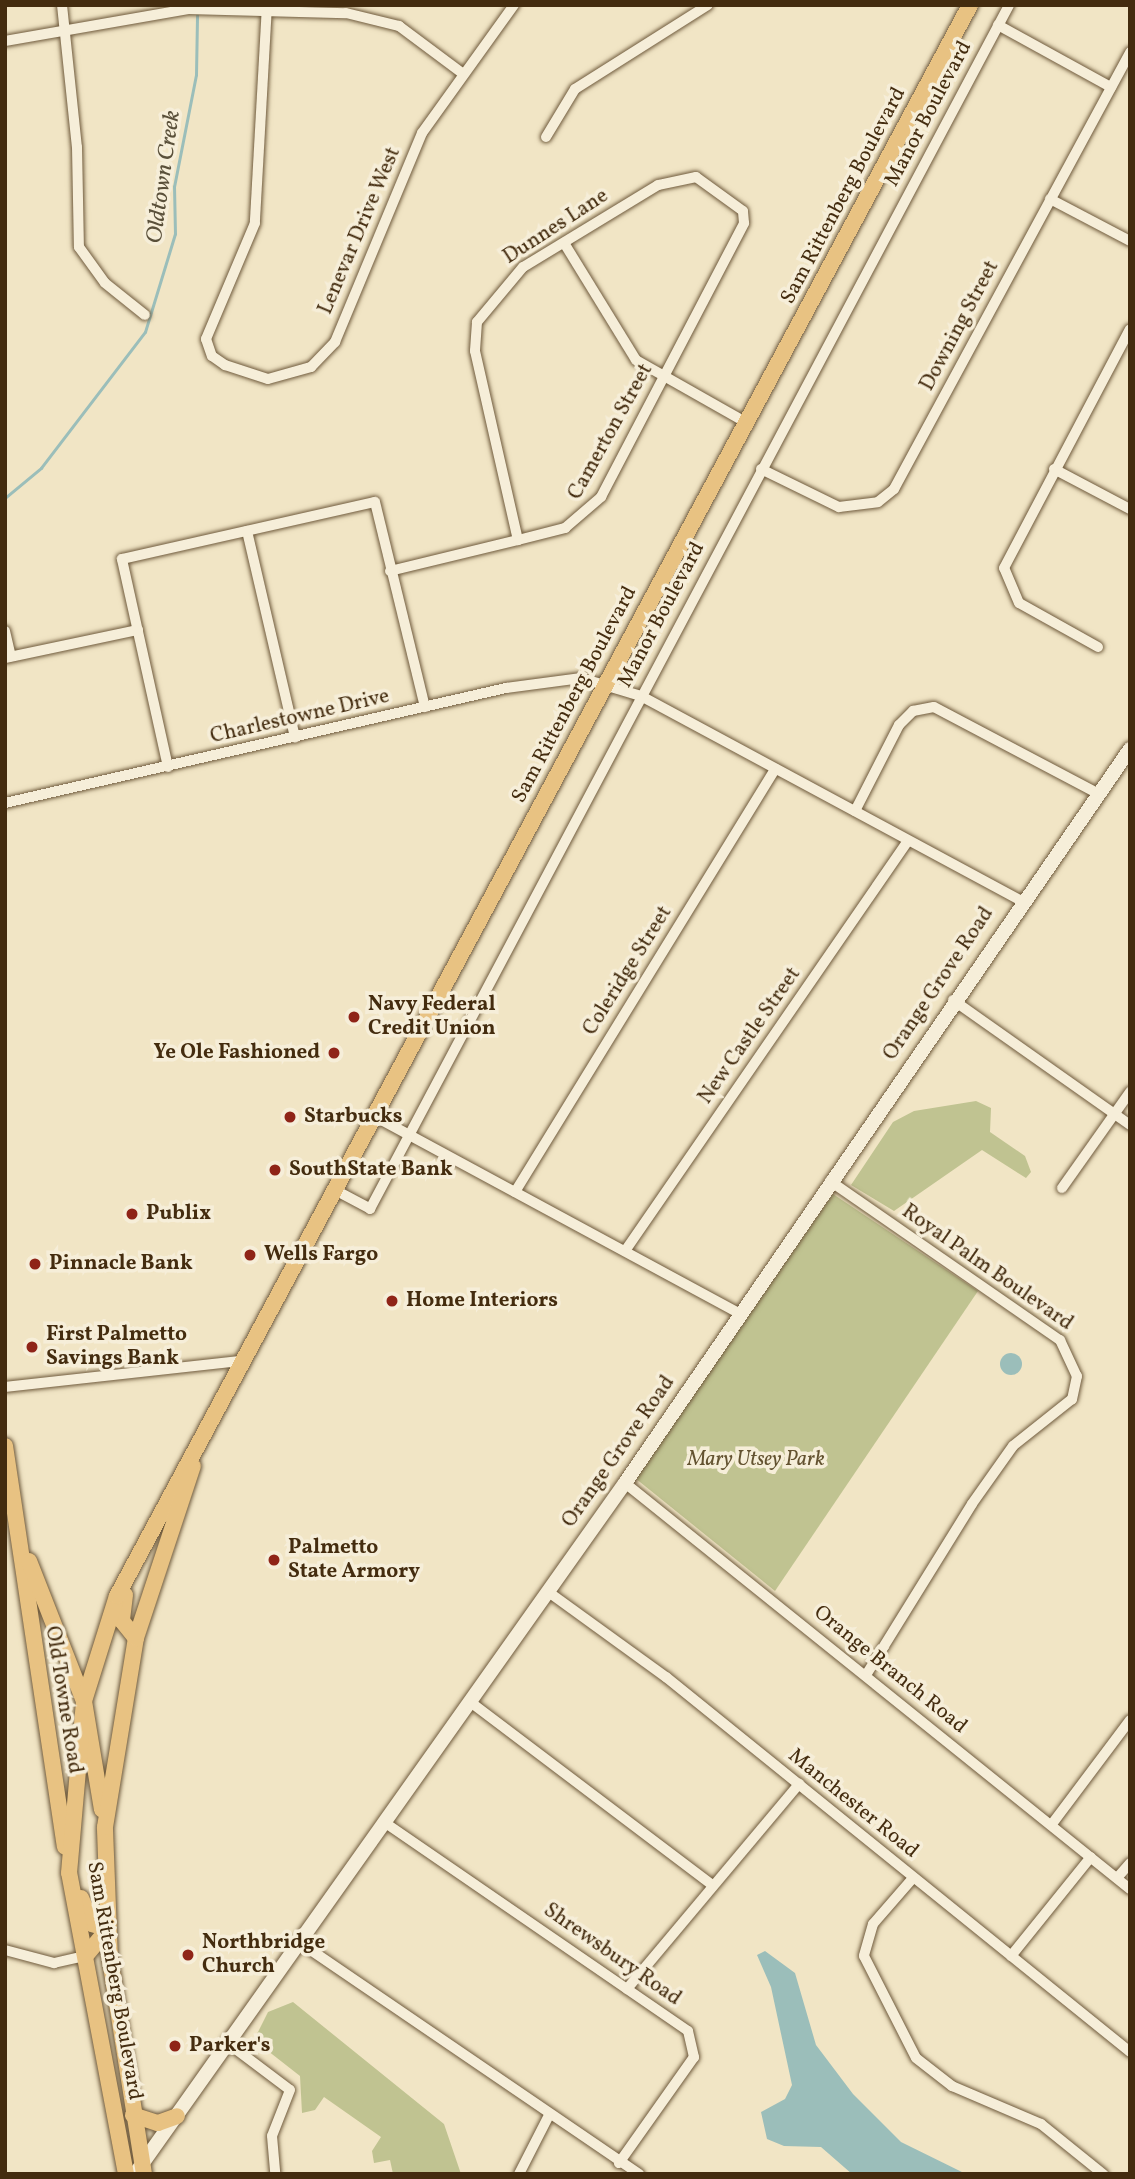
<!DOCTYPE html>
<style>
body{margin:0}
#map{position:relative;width:1135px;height:2179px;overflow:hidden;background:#f1e5c5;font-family:Vollkorn,serif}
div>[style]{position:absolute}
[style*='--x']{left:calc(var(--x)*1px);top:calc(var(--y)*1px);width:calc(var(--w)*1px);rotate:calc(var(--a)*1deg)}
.green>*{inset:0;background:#c0c391}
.water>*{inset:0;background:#9bbeba}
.round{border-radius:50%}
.stream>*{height:2.5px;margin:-1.25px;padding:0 1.25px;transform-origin:1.25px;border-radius:1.25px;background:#9bbeba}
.roads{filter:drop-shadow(0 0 2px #6f5a3c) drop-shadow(0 0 2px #6f5a3c)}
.street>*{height:10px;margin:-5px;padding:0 5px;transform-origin:5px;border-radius:5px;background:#f6eed9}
.secondary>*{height:14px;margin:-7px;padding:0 7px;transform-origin:7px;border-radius:7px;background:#f6eed9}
.primary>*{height:16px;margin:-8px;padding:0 8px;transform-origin:8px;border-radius:8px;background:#e8c282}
.dots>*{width:19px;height:19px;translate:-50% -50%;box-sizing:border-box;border:4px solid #f6eed9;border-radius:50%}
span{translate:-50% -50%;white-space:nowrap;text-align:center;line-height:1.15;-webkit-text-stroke:7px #f6eed9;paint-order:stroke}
.street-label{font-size:21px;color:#442c0f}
.poi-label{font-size:21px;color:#442c0f;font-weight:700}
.left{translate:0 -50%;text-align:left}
.right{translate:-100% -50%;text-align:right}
.park-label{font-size:21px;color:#635230;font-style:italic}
.water-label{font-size:23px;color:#5a503a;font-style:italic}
.frame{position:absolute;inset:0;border:7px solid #442c0f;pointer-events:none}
</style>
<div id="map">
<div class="green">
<i style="clip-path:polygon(976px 1101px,991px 1108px,990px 1132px,1025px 1156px,1031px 1172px,1026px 1178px,982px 1150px,894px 1211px,851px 1185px,893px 1122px,914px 1111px)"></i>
<i style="clip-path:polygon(833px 1194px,978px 1291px,775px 1591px,635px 1478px)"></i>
<i style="clip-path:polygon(293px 2002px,444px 2124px,461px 2174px,393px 2174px,390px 2160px,374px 2163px,372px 2151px,381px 2137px,324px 2097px,315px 2110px,302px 2113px,300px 2076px,254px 2040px,268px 2012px)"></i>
</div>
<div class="water">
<i class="round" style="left:1000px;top:1353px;width:22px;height:22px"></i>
<i style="clip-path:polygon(765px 1951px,795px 1973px,816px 2045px,853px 2094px,901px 2142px,966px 2174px,852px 2174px,821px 2147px,784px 2146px,767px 2139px,761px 2112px,785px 2099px,792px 2085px,771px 1987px,757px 1955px)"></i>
</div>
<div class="stream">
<i style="--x:5;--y:498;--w:47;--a:-39.8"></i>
<i style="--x:41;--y:468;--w:171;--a:-52.6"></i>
<i style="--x:145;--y:332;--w:102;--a:-73"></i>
<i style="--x:175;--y:234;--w:47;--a:-91.2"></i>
<i style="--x:174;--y:187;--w:114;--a:-78.9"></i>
<i style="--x:196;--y:75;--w:59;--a:-89"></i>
</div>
<div class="roads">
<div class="street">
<i style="--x:62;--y:5;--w:143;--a:84"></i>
<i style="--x:77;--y:147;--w:100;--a:88.9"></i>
<i style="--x:79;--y:247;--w:44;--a:54.2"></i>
<i style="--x:105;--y:283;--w:51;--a:38.7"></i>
<i style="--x:267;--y:5;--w:218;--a:93.2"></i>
<i style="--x:255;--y:223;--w:126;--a:112.9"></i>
<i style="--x:206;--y:339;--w:18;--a:71"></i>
<i style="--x:212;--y:356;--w:16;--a:35"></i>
<i style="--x:225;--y:365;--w:45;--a:18"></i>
<i style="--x:268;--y:379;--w:45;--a:-15.6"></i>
<i style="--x:311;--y:367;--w:35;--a:-46"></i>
<i style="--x:335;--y:342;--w:226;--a:-67.4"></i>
<i style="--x:422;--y:133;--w:158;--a:-54.3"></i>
<i style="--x:998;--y:25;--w:129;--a:28.8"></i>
<i style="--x:5;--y:41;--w:186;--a:-9.9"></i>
<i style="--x:188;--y:9;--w:158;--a:1.5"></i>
<i style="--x:346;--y:13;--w:55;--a:13.8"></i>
<i style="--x:399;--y:26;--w:79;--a:36.7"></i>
<i style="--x:546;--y:137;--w:56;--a:-58.9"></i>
<i style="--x:575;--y:89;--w:157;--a:-32.3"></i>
<i style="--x:1050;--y:199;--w:90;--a:27.7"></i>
<i style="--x:564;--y:243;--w:137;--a:58.4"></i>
<i style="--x:636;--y:360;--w:128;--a:29.6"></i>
<i style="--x:761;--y:469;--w:87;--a:26"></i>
<i style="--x:839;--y:507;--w:39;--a:-7"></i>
<i style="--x:878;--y:502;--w:21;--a:-39"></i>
<i style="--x:894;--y:489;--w:497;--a:-61.6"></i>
<i style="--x:1054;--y:469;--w:86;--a:27.8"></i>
<i style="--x:247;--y:531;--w:212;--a:76.9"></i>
<i style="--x:390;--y:571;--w:132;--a:-13.6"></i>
<i style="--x:518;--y:540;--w:49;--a:-14.3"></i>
<i style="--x:565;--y:528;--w:48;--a:-40.7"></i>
<i style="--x:601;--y:497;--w:309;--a:-62.4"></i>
<i style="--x:744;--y:223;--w:12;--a:-95"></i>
<i style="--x:743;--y:211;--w:58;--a:-144.1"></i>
<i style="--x:696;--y:177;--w:39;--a:168"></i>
<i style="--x:658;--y:185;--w:158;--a:148.7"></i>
<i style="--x:523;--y:267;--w:72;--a:129.9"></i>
<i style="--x:477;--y:322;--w:29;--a:94"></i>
<i style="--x:475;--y:351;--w:194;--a:77.2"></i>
<i style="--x:5;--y:631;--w:26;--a:77"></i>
<i style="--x:1098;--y:647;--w:90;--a:-150.9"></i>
<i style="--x:1019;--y:603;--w:38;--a:-113"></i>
<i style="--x:1004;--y:568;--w:270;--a:-62.2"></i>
<i style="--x:5;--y:658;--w:136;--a:-11.9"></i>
<i style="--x:168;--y:767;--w:213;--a:-102.5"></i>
<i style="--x:122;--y:559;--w:259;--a:-12.7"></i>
<i style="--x:375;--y:502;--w:211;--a:76.3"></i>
<i style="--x:5;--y:803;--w:514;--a:-12.93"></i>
<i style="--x:506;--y:688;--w:76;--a:-7.6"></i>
<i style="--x:581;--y:678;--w:63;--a:16.7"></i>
<i style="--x:641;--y:696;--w:432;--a:28.3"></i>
<i style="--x:855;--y:811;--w:97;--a:-62.9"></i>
<i style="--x:899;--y:725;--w:20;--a:-45"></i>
<i style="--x:913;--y:711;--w:21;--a:-11"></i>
<i style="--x:934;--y:707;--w:187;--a:27.8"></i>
<i style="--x:953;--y:1000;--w:217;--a:35.2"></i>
<i style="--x:376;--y:1117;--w:413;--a:28.4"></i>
<i style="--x:830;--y:1181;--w:280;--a:34.7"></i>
<i style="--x:1060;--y:1340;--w:40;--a:65"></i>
<i style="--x:1077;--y:1376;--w:24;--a:102"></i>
<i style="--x:1072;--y:1399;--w:75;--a:141.5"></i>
<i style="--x:1013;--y:1446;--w:71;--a:125.3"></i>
<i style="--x:972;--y:1504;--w:201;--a:121.8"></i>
<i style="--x:1062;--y:1188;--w:118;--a:-54.7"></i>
<i style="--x:335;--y:1190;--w:40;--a:28"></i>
<i style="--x:370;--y:1209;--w:1363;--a:-62.04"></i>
<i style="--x:515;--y:1192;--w:497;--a:-58.4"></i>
<i style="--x:625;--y:1251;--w:497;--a:-55.4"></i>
<i style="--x:5;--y:1387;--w:238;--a:-6.3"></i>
<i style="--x:625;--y:1483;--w:648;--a:38.8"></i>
<i style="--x:547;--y:1591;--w:147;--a:35.9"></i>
<i style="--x:666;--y:1677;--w:597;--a:38.94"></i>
<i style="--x:469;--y:1701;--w:305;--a:37.1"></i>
<i style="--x:384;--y:1822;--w:369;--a:34.5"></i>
<i style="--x:688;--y:2031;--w:27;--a:77"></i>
<i style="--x:694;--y:2057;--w:130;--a:125.3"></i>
<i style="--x:1052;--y:1824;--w:130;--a:-53.1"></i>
<i style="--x:913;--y:1878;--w:61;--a:131"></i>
<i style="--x:873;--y:1924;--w:33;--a:106"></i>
<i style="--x:864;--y:1956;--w:114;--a:63"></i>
<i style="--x:916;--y:2058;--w:46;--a:37.9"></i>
<i style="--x:952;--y:2086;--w:97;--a:23.1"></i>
<i style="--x:1041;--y:2124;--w:80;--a:38.9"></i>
<i style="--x:1117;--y:1878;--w:20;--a:-49"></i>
<i style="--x:299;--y:1942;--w:412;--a:34.3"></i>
<i style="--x:5;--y:1950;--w:51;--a:14.9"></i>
<i style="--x:54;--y:1963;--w:32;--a:-13"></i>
<i style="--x:1011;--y:1956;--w:127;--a:-51.1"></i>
<i style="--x:627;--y:1989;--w:268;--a:-50"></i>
<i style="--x:229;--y:2044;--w:76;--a:37"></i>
<i style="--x:290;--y:2090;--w:49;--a:111.4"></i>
<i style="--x:272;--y:2136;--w:38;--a:85"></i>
<i style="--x:519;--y:2174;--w:66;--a:-63"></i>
</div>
<div class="secondary">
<i style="--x:135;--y:2174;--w:847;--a:-54.66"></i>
<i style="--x:625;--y:1483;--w:891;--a:-55.47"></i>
</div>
<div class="primary">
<i style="--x:5;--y:1446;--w:405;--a:81.5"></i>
<i style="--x:29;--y:1561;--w:150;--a:68.6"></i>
<i style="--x:84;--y:1701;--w:110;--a:80.6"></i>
<i style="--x:125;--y:1595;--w:26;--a:97"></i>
<i style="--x:122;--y:1621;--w:22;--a:51"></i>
<i style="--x:81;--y:1898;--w:28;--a:67"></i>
<i style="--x:92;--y:1924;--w:17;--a:17"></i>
<i style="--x:108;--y:1929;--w:35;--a:130"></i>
<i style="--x:133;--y:2115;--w:26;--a:18"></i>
<i style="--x:158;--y:2123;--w:20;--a:-20"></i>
<i style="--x:126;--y:2174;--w:306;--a:-100.7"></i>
<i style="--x:69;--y:1873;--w:173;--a:-85"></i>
<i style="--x:84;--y:1701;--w:110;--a:-72.6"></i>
<i style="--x:117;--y:1596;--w:1805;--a:-61.8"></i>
<i style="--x:144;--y:2174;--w:217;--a:-99"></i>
<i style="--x:110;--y:1960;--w:133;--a:-92.2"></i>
<i style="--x:105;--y:1827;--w:192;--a:-80.7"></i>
<i style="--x:136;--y:1638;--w:181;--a:-71.7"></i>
</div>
</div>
<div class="dots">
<i style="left:354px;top:1017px;background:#8f2418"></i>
<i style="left:334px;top:1053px;background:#8f2418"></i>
<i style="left:290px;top:1117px;background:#8f2418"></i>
<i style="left:275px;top:1170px;background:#8f2418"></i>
<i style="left:132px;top:1214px;background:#8f2418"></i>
<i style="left:250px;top:1255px;background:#8f2418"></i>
<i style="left:35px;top:1264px;background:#8f2418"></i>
<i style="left:392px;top:1301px;background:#8f2418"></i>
<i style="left:32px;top:1347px;background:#8f2418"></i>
<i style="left:274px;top:1560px;background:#8f2418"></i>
<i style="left:188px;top:1955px;background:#8f2418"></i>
<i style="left:175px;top:2046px;background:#8f2418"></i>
</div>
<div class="street-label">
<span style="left:929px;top:114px;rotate:-62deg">Manor Boulevard</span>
<span style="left:844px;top:196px;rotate:-62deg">Sam Rittenberg Boulevard</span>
<span style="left:556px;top:227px;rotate:-33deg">Dunnes Lane</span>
<span style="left:360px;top:231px;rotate:-67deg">Lenevar Drive West</span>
<span style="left:960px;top:326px;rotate:-62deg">Downing Street</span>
<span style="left:611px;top:432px;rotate:-61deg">Camerton Street</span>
<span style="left:662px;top:615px;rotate:-62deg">Manor Boulevard</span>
<span style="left:575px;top:695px;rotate:-62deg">Sam Rittenberg Boulevard</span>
<span style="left:300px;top:717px;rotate:-13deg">Charlestowne Drive</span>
<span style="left:628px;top:971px;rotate:-58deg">Coleridge Street</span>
<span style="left:939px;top:984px;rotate:-56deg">Orange Grove Road</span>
<span style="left:750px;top:1036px;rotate:-55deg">New Castle Street</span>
<span style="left:987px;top:1268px;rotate:35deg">Royal Palm Boulevard</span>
<span style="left:619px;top:1452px;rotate:-55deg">Orange Grove Road</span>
<span style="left:890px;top:1670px;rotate:39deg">Orange Branch Road</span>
<span style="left:63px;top:1700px;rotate:81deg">Old Towne Road</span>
<span style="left:853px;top:1804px;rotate:39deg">Manchester Road</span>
<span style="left:612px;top:1955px;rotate:35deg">Shrewsbury Road</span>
<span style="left:114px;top:1981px;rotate:80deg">Sam Rittenberg Boulevard</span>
</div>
<div class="poi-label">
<span class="left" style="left:368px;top:1017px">Navy Federal<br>Credit Union</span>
<span class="right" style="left:320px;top:1053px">Ye Ole Fashioned</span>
<span class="left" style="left:304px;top:1117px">Starbucks</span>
<span class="left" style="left:289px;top:1170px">SouthState Bank</span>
<span class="left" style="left:146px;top:1214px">Publix</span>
<span class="left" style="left:264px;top:1255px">Wells Fargo</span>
<span class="left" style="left:49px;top:1264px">Pinnacle Bank</span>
<span class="left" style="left:406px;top:1301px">Home Interiors</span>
<span class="left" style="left:46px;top:1347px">First Palmetto<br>Savings Bank</span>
<span class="left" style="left:288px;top:1560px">Palmetto<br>State Armory</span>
<span class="left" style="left:202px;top:1955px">Northbridge<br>Church</span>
<span class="left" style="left:189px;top:2046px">Parker's</span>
</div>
<div class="park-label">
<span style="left:756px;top:1460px">Mary Utsey Park</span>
</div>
<div class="water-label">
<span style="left:164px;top:177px;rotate:-82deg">Oldtown Creek</span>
</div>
<div class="frame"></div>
</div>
